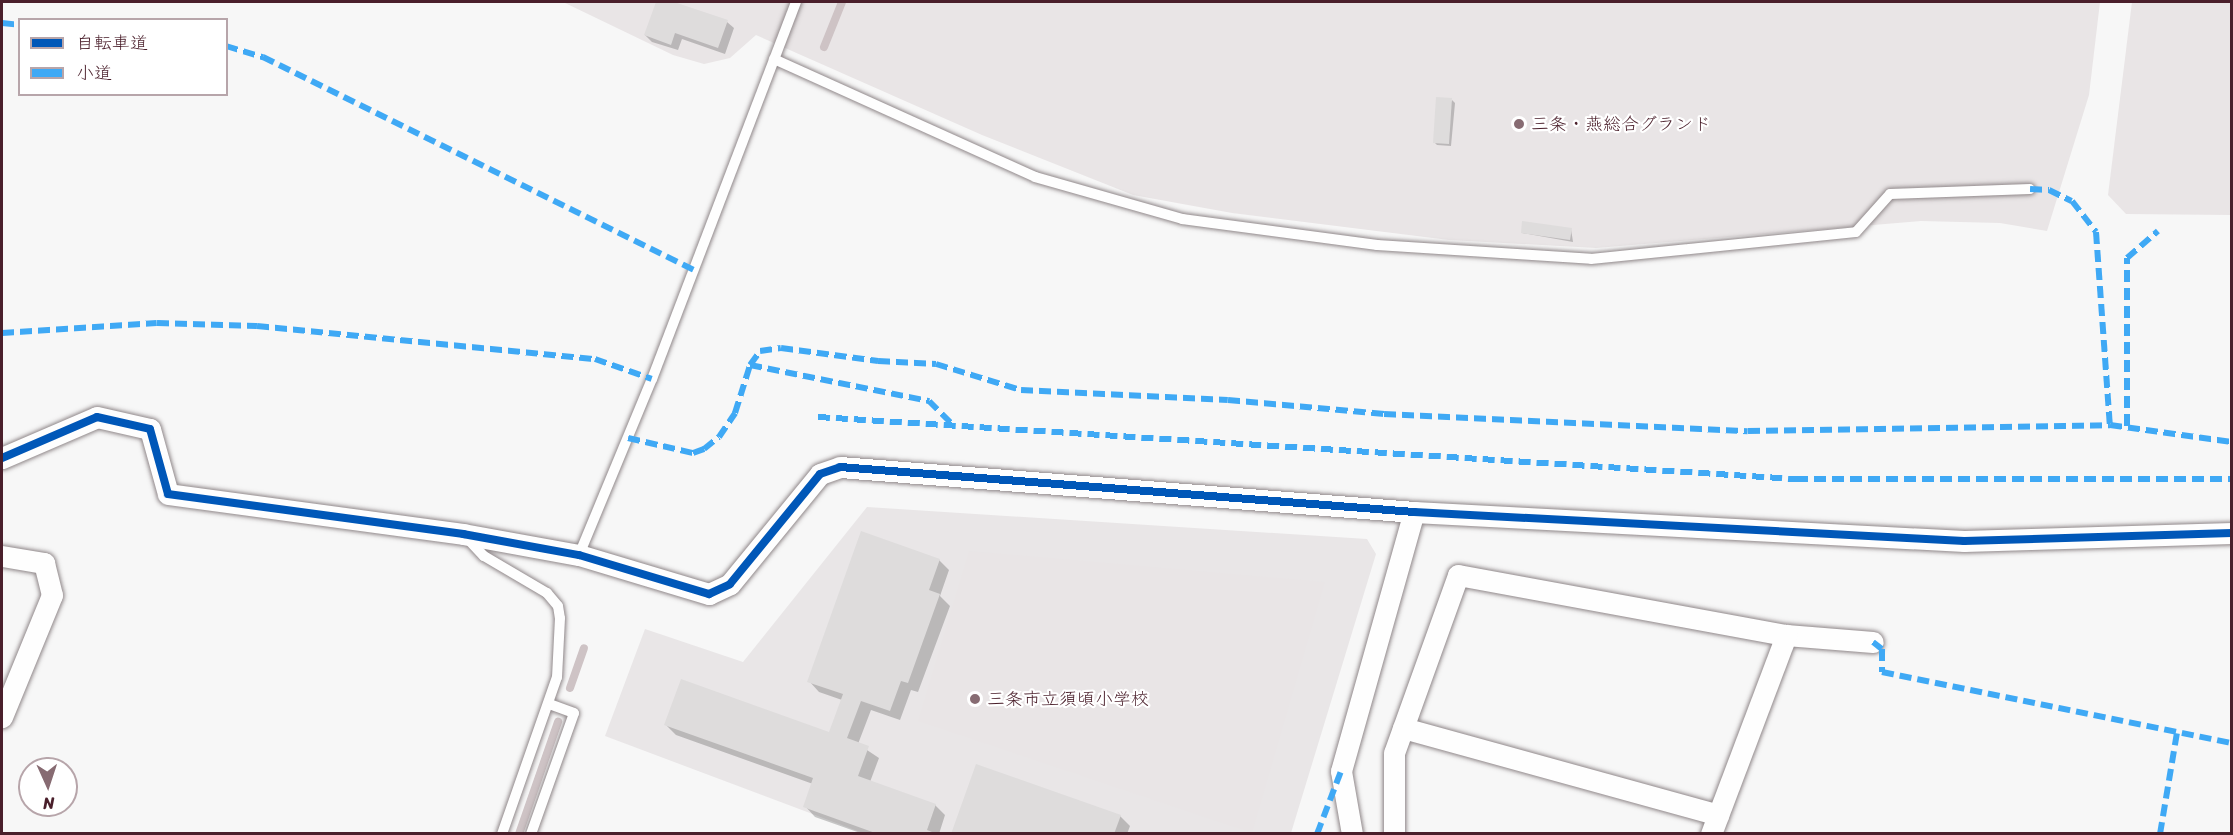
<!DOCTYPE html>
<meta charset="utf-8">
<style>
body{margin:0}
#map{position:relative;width:2233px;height:835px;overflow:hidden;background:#f7f7f7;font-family:Sriracha,"Klee One",sans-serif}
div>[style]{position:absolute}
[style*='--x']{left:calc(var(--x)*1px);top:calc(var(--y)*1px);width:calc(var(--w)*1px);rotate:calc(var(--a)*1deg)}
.built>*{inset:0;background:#e9e6e7}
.green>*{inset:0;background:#e9e5e6}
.shadow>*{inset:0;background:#0003}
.stream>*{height:8px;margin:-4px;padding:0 4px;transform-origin:4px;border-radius:4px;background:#cec3c5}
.building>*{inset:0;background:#dedcdc}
.roads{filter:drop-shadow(0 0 2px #90888a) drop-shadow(0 0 2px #90888a)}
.service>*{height:10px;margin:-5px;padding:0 5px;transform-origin:5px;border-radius:5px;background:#fefefe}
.minor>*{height:21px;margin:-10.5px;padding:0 10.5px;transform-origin:10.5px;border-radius:10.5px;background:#fefefe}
.quiet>*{height:6px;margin-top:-3px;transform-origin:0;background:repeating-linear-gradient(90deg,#3fa9f5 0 12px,transparent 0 18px)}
.cycleway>*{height:8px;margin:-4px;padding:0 4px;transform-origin:4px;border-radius:4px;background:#0057b8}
.dots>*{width:16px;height:16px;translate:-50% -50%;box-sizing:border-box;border:3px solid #fff;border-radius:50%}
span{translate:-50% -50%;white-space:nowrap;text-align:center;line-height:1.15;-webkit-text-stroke:4.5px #fff;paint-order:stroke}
.poi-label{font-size:18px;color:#4a1f2b}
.left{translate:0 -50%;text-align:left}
.frame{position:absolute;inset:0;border:3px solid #4a1f2b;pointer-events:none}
.legend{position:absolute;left:18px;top:18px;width:210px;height:78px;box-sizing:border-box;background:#fff;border:2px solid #b7a5aa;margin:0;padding:8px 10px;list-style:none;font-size:18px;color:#4a1f2b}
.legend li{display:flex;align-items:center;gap:12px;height:30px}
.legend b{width:30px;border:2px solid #b7a5aa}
.north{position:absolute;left:18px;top:757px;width:60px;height:60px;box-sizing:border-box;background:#fff;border:2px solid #b7a5aa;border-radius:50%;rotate:177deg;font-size:16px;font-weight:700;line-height:24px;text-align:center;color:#4a1f2b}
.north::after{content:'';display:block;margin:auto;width:21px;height:27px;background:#876b72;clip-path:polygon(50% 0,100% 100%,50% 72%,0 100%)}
</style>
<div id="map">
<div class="built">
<i style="clip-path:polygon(867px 507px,1367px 539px,1376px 554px,1291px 833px,863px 833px,605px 736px,645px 629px,743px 662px)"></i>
</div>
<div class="green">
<i style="clip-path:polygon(563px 2px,2100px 2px,2089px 95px,2047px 231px,2000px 223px,1921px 221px,1596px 248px,1449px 240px,1232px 213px,1133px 195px,982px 135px,756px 35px,730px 58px,704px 64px,673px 55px)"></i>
<i style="clip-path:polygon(2132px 2px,2231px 2px,2231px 215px,2126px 214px,2108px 195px)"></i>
<i style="clip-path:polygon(969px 551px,1325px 582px,1252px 833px,918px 721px)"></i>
</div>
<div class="shadow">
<i style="clip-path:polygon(657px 2px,670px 2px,727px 22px,734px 28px,725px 54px,682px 39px,678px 50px,652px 42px,645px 35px)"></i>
<i style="clip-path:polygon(1452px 100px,1455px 103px,1451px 146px,1437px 145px,1434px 142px)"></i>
<i style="clip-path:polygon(1571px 229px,1573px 242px,1522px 233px)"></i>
<i style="clip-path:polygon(939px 560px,949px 570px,940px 596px,950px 606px,918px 692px,911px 690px,900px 720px,871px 710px,858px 744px,879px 758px,870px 782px,935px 805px,945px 815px,939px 834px,863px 834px,815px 817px,805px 806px,813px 784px,676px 735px,666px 725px,830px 734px,842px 700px,819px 692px,809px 681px)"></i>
<i style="clip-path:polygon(1120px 816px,1130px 826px,1127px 834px,953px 834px)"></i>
</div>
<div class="stream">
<i style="--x:824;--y:47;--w:48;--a:-68.2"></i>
<i style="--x:570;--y:688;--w:42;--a:-70.7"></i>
<i style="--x:519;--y:834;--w:119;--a:-70.8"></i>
</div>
<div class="building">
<i style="clip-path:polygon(656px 2px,674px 2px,728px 20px,718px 48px,675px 33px,671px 45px,644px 35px)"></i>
<i style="clip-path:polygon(1436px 97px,1452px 98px,1449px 144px,1433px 143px)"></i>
<i style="clip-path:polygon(1522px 221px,1572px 228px,1570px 240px,1521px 233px)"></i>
<i style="clip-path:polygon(861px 531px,940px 559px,929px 590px,940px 594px,908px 683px,901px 681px,890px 711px,861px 701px,847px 738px,869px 746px,858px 776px,936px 804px,927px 830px,937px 834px,878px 834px,803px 807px,813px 778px,664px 725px,681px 679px,829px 732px,843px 694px,807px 682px)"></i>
<i style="clip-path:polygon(976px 764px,1121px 815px,1114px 834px,951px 834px)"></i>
</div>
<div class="roads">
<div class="service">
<i style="--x:774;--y:59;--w:286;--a:24.3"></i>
<i style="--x:1035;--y:177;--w:153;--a:15.9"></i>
<i style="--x:1182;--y:219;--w:197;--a:7.6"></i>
<i style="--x:1377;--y:245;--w:214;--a:3.7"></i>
<i style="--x:1591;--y:259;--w:266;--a:-5.8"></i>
<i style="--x:1856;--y:232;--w:51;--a:-48.2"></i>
<i style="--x:1890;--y:194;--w:140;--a:-2"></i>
<i style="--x:466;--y:537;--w:26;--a:47"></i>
<i style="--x:484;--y:556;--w:73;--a:30.4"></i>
<i style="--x:547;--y:593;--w:17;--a:50"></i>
<i style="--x:558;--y:606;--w:12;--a:81"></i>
<i style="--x:560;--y:618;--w:59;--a:92.9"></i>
<i style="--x:557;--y:677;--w:166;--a:109.3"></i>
<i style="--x:579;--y:555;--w:191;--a:-67.5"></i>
<i style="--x:652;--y:379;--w:404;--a:-69.1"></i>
<i style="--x:531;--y:834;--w:128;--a:-70.4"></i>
<i style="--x:574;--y:713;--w:27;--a:-160"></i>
</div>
<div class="minor">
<i style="--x:2;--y:458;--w:103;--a:-23.3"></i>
<i style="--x:97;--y:417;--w:54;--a:12.8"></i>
<i style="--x:150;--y:429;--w:67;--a:74.5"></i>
<i style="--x:168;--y:494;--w:298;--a:7.7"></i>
<i style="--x:463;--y:534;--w:118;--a:10.3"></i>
<i style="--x:579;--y:555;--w:136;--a:16.7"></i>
<i style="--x:709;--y:594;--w:23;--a:-25"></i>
<i style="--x:730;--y:584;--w:142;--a:-50.7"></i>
<i style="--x:820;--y:474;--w:21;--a:-19"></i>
<i style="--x:840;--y:467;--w:576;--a:4.48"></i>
<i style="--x:1414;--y:512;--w:551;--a:3.02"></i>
<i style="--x:1964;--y:541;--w:268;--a:-1.7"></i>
<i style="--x:2;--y:556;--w:43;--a:9.5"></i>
<i style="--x:44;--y:563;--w:33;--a:76"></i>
<i style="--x:52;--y:595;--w:132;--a:112.3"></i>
<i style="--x:1403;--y:728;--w:327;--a:15.4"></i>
<i style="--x:1352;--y:834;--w:64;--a:-99.9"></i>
<i style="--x:1341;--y:771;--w:269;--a:-74.3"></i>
<i style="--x:1394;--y:834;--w:81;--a:-90"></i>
<i style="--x:1394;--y:753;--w:189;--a:-70.2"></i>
<i style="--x:1458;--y:575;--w:333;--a:10.4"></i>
<i style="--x:1786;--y:635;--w:87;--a:4.6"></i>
<i style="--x:1711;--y:834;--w:213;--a:-69.3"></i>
</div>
</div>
<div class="quiet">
<i style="--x:2;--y:23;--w:18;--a:6"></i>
<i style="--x:226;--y:46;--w:39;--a:17"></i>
<i style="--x:263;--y:57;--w:481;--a:26.3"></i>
<i style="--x:2030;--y:189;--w:19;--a:3"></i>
<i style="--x:2049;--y:190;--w:25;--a:26"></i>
<i style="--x:2072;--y:201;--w:39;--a:52"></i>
<i style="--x:2096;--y:232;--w:194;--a:85.9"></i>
<i style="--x:2;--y:333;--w:155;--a:-3.7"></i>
<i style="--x:157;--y:323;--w:100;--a:1.7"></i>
<i style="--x:257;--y:326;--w:340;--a:5.6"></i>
<i style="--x:595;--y:359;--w:60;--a:19.3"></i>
<i style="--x:750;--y:365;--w:183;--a:11.4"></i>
<i style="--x:929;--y:401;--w:35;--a:45"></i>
<i style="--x:818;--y:417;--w:980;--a:3.63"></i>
<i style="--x:1796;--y:479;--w:436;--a:0"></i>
<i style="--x:2127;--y:426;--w:168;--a:-90"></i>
<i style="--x:2127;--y:258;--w:41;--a:-41.1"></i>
<i style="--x:628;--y:438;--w:67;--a:13"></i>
<i style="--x:693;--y:453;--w:12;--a:-20"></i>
<i style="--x:704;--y:449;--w:19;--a:-39"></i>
<i style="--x:719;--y:437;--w:29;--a:-56"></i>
<i style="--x:735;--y:413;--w:50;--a:-72.6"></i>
<i style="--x:750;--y:365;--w:17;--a:-54"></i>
<i style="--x:760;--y:351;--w:21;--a:-8"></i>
<i style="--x:781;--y:348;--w:98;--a:7.6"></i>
<i style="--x:878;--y:361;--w:58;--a:3"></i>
<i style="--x:936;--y:364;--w:89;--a:17"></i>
<i style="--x:1021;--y:390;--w:207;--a:2.8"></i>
<i style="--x:1228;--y:400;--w:157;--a:5.1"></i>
<i style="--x:1384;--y:414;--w:364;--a:2.7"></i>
<i style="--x:1748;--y:431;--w:362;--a:-0.9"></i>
<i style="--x:2110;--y:425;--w:123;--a:7.9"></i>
<i style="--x:1873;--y:642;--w:11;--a:38"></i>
<i style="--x:1882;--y:649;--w:23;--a:90"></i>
<i style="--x:1882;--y:672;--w:357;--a:11.5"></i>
<i style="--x:1317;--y:834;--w:67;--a:-69.1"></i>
<i style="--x:2160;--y:834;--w:103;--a:-80.5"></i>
</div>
<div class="cycleway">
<i style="--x:2;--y:458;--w:103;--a:-23.3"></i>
<i style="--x:97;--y:417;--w:54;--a:12.8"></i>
<i style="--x:150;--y:429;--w:67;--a:74.5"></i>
<i style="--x:168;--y:494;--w:298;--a:7.7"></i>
<i style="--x:463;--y:534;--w:118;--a:10.3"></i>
<i style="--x:579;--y:555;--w:136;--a:16.7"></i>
<i style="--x:709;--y:594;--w:23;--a:-25"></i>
<i style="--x:730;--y:584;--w:142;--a:-50.7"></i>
<i style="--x:820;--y:474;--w:21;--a:-19"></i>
<i style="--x:840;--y:467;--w:576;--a:4.48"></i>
<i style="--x:1414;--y:512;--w:551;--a:3.02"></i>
<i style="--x:1964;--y:541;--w:268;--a:-1.7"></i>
</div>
<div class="dots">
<i style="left:1519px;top:124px;background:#876b72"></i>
<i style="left:975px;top:699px;background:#876b72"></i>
</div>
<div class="poi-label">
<span class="left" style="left:1531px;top:124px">三条・燕総合グランド</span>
<span class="left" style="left:987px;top:699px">三条市立須頃小学校</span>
</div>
<div class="frame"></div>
<ul class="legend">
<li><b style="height:8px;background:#0057b8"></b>自転車道</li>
<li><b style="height:8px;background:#3fa9f5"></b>小道</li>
</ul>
<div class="north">N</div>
</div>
